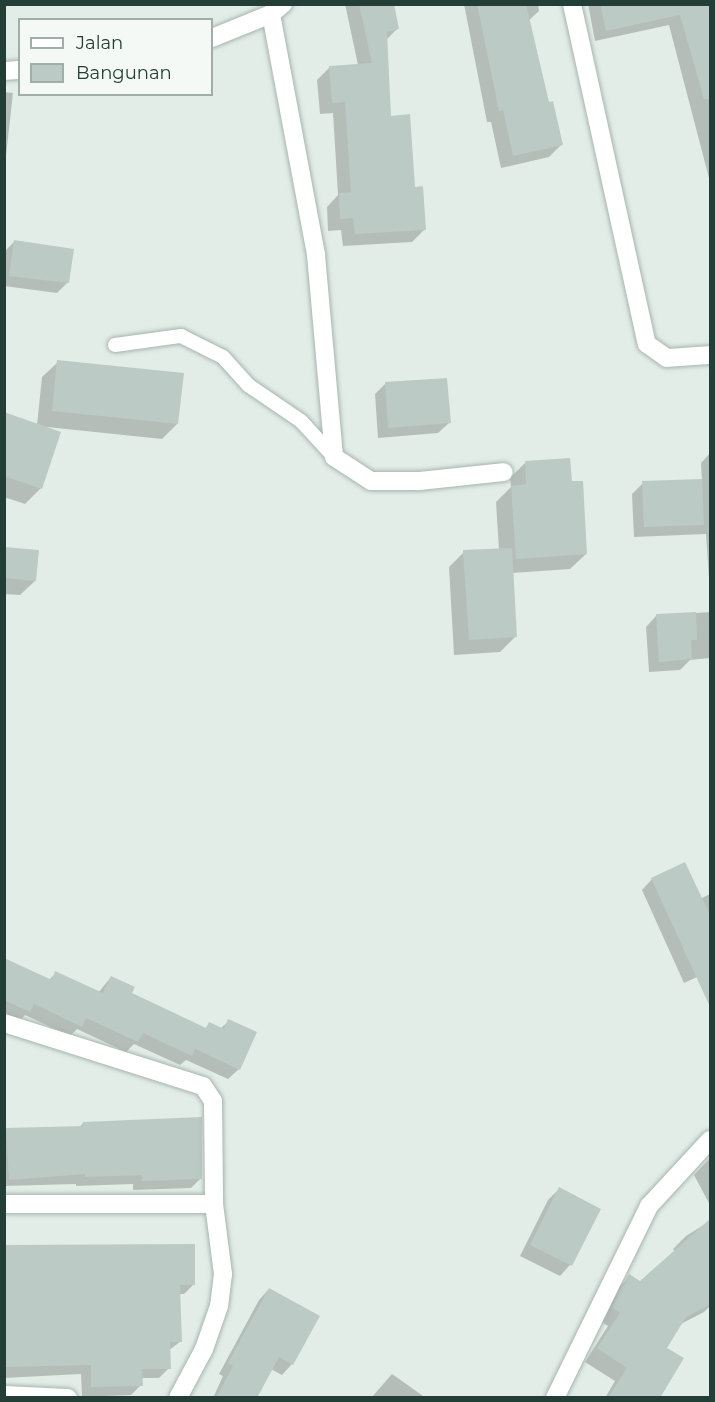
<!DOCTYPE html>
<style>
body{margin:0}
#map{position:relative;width:715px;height:1402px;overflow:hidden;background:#e3ede8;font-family:Montserrat,sans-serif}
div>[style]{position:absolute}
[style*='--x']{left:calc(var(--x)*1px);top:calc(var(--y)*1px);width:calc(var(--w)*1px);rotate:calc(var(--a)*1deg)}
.shadow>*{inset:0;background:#0003}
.building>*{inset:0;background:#bbcac4}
.roads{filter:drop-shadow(0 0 2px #a6b5af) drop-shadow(0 0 2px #a6b5af)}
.lane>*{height:14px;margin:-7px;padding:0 7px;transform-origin:7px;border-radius:7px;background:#fff}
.street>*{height:18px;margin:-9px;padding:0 9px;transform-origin:9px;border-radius:9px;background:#fff}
span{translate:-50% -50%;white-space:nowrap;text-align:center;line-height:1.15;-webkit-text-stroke:4.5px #f4f9f6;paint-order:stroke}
.frame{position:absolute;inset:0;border:6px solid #233e36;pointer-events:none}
.legend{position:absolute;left:18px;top:18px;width:195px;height:78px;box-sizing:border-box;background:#f4f9f6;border:2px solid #a0aea9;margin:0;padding:8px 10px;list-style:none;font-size:18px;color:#233e36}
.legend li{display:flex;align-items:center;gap:12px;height:30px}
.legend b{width:30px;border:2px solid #a0aea9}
</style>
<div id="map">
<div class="shadow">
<i style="clip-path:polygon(345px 4px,393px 4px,398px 28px,386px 40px,390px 117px,425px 229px,412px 242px,343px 246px,341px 230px,328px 231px,327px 207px,338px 195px,333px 113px,320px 114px,317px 80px,330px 67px,358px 65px)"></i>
<i style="clip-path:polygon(464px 4px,538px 4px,539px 11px,528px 21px,548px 104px,562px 144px,549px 157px,501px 168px,491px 122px,487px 122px)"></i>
<i style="clip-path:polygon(588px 4px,710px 4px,710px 182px,669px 25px,595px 41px)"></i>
<i style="clip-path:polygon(4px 92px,13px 93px,4px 174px)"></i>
<i style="clip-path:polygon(14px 242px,68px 282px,57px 293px,4px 286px,4px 252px)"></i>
<i style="clip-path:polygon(58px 362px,177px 424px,162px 439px,47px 427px,41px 488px,25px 504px,4px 497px,4px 414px,37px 425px,42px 377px)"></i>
<i style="clip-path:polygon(386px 383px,449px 423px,438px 433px,378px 438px,375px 394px)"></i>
<i style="clip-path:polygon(710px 453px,710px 593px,706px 534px,634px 537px,632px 494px,643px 483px,702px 481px,701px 463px)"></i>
<i style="clip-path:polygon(526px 462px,570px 483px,586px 554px,570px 569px,512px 573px,516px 636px,500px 652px,454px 655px,449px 567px,464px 552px,499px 550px,496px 502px,511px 487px,510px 478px)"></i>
<i style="clip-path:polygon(4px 549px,35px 581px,20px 595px,4px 594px)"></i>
<i style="clip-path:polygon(710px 612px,710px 658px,690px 660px,680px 670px,649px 672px,646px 627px,656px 616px)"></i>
<i style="clip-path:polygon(652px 879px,700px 899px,710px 894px,710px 971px,684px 983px,642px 890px)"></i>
<i style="clip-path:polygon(4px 959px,49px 980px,56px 973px,98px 993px,111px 977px,130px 994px,205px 1029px,209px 1024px,220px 1029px,229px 1021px,239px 1069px,228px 1079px,186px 1060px,180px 1065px,134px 1044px,126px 1052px,77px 1029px,70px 1036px,25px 1015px,18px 1022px,4px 1016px)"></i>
<i style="clip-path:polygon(83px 1123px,201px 1178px,191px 1188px,133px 1190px,133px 1184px,76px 1186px,76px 1184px,4px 1186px,4px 1130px,79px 1128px)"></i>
<i style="clip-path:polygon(710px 1158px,710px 1205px,694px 1175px)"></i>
<i style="clip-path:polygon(559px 1189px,599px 1209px,570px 1265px,560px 1276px,520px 1256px,548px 1200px)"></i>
<i style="clip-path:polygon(710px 1221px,710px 1306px,704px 1312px,679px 1325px,665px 1348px,658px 1398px,605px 1398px,615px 1381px,585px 1362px,608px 1326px,600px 1321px,617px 1289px,630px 1276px,641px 1283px,675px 1252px,673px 1249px,686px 1236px)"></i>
<i style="clip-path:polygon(4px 1247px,194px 1284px,184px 1294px,179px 1294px,181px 1341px,168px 1351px,169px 1368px,159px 1378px,141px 1378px,141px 1385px,131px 1395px,82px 1397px,81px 1374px,4px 1378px)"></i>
<i style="clip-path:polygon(269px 1289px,292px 1364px,282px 1375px,271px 1369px,255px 1398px,213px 1398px,223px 1376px,219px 1374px,259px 1300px)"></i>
<i style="clip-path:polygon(392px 1374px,426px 1398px,371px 1398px)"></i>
</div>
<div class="building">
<i style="clip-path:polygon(359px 4px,394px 4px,399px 29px,387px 32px,391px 116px,410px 114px,415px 187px,423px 186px,426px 230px,355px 234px,353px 218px,340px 219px,339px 193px,351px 192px,345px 102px,332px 103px,329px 66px,372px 63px)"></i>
<i style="clip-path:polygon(477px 4px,526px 4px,549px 102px,553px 101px,563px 145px,513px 156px,503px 110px,499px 111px)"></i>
<i style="clip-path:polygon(600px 4px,711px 4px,711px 99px,704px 99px,680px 15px,606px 31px)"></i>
<i style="clip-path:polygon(14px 240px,74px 249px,69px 283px,9px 276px)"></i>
<i style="clip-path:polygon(57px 360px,184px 373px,178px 424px,52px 411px)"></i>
<i style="clip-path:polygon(447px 378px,451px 423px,388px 428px,385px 382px)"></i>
<i style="clip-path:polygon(4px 412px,61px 432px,42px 489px,4px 476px)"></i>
<i style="clip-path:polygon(570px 458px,572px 481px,583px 481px,587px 554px,516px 559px,511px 486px,526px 484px,525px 461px)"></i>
<i style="clip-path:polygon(702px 479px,704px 525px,644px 527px,642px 481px)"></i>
<i style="clip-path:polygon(4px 547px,39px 550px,36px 581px,4px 578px)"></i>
<i style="clip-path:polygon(512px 548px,517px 637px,469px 640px,463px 550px)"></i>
<i style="clip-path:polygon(696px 612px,697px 640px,691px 640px,692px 659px,659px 662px,656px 614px)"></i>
<i style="clip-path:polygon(685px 862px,711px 917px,711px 1009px,651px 878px)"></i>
<i style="clip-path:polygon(4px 958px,52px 980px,55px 971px,103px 993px,111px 976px,135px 987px,132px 993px,206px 1028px,209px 1022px,224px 1029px,228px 1019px,257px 1032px,240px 1070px,195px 1049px,192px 1056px,143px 1033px,138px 1042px,86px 1018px,82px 1027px,34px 1004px,30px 1012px,4px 1000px)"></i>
<i style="clip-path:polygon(202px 1117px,202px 1179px,142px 1181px,142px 1175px,85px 1177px,85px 1174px,9px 1180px,6px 1128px,83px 1126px,83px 1122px)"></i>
<i style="clip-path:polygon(559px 1187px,601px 1209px,572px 1266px,530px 1245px)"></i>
<i style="clip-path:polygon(711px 1218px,711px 1304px,686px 1317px,667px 1348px,684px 1358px,660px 1398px,608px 1398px,627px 1368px,597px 1348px,620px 1313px,612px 1308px,622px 1286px,629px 1274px,640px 1281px)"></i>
<i style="clip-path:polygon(195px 1244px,195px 1285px,180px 1285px,182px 1342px,170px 1342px,171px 1369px,142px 1369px,143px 1386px,91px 1387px,91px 1365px,4px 1367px,4px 1245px)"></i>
<i style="clip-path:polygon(269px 1288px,320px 1316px,293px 1365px,279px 1357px,257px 1398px,216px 1398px,233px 1366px,228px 1363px)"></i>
</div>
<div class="roads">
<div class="lane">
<i style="--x:115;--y:345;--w:67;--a:-7.8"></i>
<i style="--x:181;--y:336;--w:47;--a:26.6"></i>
<i style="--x:223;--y:357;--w:38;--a:48"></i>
<i style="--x:248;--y:385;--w:64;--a:34.2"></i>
<i style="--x:301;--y:421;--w:49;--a:47.5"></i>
</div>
<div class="street">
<i style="--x:572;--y:4;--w:348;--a:77.6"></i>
<i style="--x:647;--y:344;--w:24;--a:35"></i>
<i style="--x:667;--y:358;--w:43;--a:-4"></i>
<i style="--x:271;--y:14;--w:245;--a:79.4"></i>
<i style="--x:316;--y:255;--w:203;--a:84.9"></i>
<i style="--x:334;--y:457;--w:44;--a:33"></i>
<i style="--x:371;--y:481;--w:48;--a:0"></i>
<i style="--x:419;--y:481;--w:85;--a:-6"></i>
<i style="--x:212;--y:38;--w:64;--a:-22.1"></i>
<i style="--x:271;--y:14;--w:16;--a:-40"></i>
<i style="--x:4;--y:71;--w:16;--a:-4"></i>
<i style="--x:4;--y:1023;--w:209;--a:17.6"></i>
<i style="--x:203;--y:1086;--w:18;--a:56"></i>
<i style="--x:213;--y:1101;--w:103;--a:89.4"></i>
<i style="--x:214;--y:1204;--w:71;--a:82.7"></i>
<i style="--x:223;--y:1274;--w:32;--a:97"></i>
<i style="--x:219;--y:1306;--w:46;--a:109.2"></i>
<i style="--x:204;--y:1349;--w:55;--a:118"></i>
<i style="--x:4;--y:1204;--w:210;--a:0"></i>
<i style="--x:4;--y:1395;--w:64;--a:2.7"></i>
<i style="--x:555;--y:1398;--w:214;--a:-63.9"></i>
<i style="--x:649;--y:1206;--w:90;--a:-47.3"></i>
</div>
</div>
<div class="frame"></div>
<ul class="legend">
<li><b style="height:8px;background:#fff"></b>Jalan</li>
<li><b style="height:16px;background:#bbcac4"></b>Bangunan</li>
</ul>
</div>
